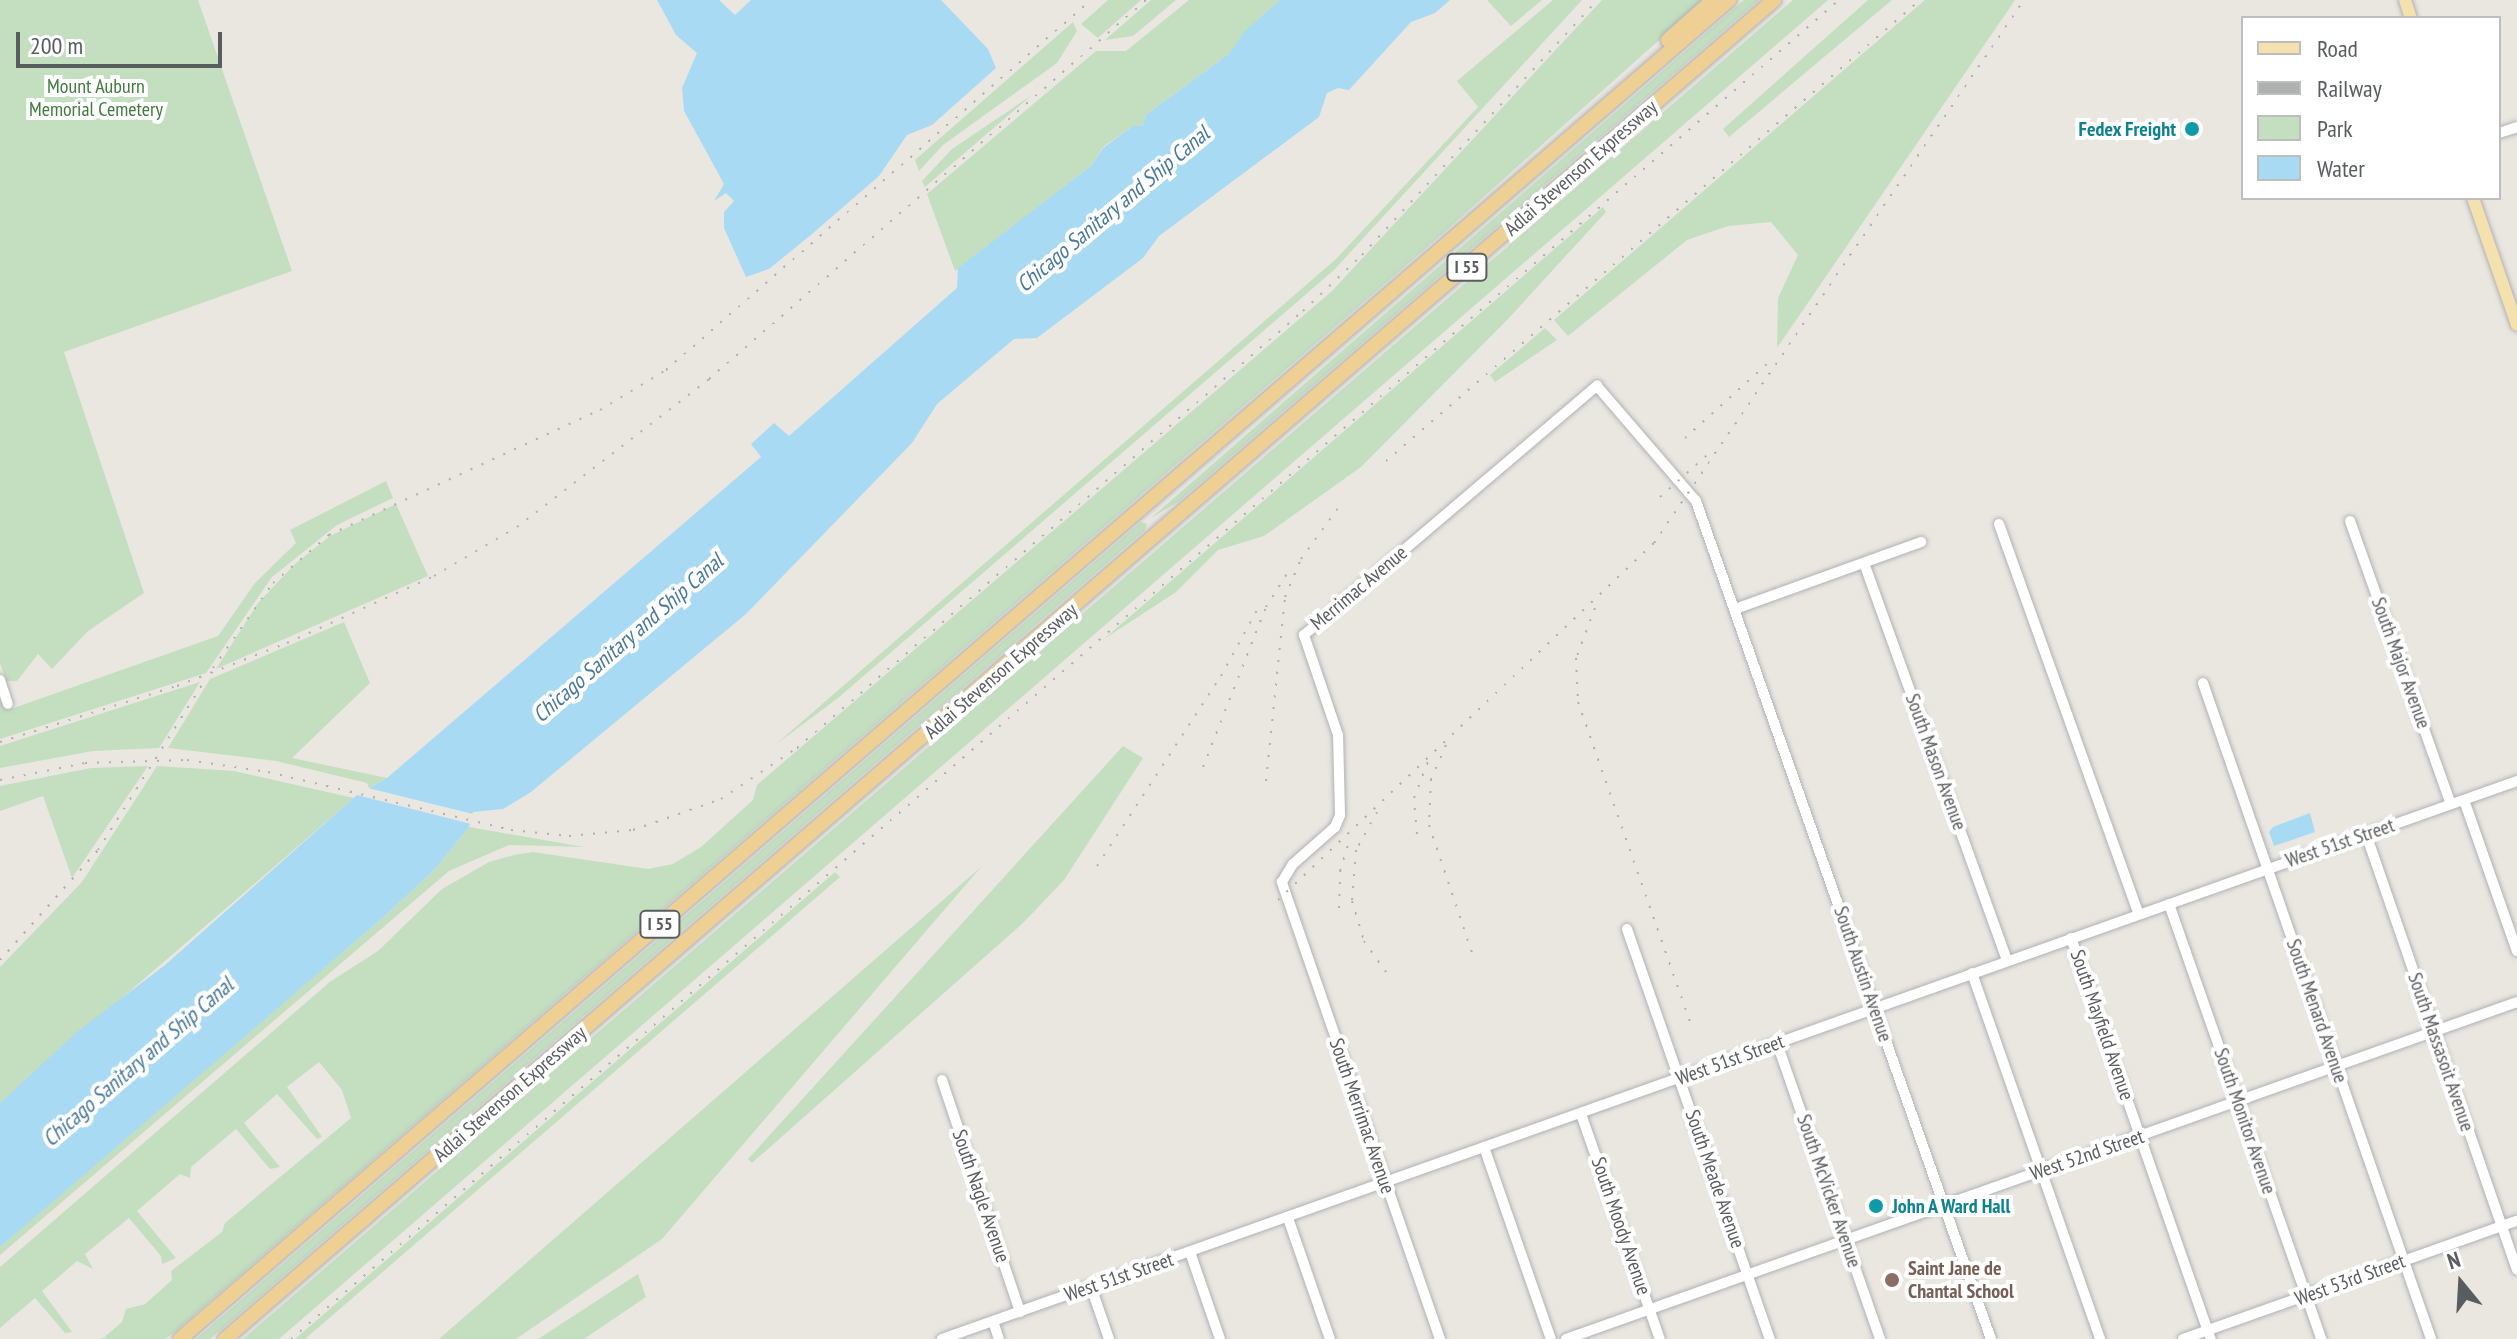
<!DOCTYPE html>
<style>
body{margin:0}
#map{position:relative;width:2517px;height:1339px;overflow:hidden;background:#eae7e1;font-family:"PT Sans Narrow",sans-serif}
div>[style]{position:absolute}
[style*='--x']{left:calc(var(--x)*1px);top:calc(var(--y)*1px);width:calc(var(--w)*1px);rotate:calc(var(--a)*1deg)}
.green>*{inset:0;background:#c3dfc0}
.water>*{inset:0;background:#a9daf3}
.pier>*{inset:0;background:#eae7e1}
.roads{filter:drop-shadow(0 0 2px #afb2b5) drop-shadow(0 0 2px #afb2b5)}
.minor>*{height:10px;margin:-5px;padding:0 5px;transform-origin:5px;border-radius:5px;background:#fff}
.major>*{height:12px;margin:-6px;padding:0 6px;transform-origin:6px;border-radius:6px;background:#f4e1ad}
.highway>*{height:14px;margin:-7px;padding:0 7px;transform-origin:7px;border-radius:7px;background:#eecf94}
.rail>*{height:2px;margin-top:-1px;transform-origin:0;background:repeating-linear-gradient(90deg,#afb0b0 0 2px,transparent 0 12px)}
.dots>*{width:22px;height:22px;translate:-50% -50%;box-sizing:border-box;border:4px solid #fff;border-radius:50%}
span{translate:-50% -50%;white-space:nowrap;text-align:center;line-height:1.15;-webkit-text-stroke:8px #fff;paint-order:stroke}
.shield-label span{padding:2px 6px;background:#fff;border:2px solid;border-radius:6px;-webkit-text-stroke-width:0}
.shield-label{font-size:18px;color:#5a5d60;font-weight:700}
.park-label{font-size:20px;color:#417a3e}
.culture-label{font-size:20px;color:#0d838f;font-weight:700}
.right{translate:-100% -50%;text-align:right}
.left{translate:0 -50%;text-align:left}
.street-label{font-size:20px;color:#5a5d60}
.education-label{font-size:20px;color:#785e54;font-weight:700}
.water-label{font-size:22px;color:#47779a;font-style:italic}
.legend{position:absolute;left:2241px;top:16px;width:260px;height:184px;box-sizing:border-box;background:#fff;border:2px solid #bdbebf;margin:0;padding:10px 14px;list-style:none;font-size:24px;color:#5a5d60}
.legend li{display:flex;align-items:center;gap:16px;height:40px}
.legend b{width:40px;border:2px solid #bdbebf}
.north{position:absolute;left:2421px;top:1243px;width:80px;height:80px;-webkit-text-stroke:6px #fff;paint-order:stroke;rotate:342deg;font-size:22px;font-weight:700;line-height:32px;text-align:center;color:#5a5d60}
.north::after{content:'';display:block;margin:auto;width:28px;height:36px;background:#5a5d60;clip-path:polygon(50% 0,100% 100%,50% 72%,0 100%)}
.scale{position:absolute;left:16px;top:32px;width:206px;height:36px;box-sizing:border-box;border:4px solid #5a5d60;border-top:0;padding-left:10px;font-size:24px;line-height:28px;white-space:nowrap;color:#5a5d60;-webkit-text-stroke:6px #fff;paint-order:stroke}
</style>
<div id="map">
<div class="green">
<i style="clip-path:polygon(0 0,198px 0,292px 271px,64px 352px,144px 593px,88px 631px,52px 669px,38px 654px,17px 681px,6px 681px,0 663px)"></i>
<i style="clip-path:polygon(1108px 0,1141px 0,1098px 38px,1081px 24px)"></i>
<i style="clip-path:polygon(1151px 0,1176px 0,1133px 36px,1105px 40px)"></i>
<i style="clip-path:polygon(1189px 0,1280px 0,1230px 53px,1146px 115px,1142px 126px,1133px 126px,1103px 147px,1091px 166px,955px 271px,927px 194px,1096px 51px,1126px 51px)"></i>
<i style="clip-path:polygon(1487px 0,1542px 0,1511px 26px)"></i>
<i style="clip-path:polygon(1553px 0,1582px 0,1334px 270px,838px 698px,775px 745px,1336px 259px,1478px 107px,1457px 81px)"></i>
<i style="clip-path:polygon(1602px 0,1704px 0,1441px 235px,166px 1339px,102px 1339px,122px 1322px,126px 1309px,145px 1304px,172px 1280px,171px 1271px,222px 1232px,225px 1223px,351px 1118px,342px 1090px,319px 1062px,287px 1087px,322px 1137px,317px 1139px,277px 1094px,244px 1123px,280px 1167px,270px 1169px,236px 1129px,191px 1167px,190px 1178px,180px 1174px,137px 1211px,176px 1258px,162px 1264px,161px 1256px,129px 1218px,85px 1254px,93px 1269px,77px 1261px,42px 1291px,72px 1332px,65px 1333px,35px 1298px,0 1328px,0 1267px,331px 981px,378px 951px,442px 889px,489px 862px,514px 855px,533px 852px,648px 869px,673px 864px,701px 847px,753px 800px,757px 785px,1332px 291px)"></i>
<i style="clip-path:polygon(1744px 0,1759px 0,1178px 502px,1151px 518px)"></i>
<i style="clip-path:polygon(1793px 0,1828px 0,279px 1339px,243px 1339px)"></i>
<i style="clip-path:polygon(1868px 0,1892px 0,1729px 137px,1723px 129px)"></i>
<i style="clip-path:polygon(1925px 0,2015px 0,1777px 348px,1778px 298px,1798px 255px,1771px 222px,1728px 226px,1687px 240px,1568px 336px,1554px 320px)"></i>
<i style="clip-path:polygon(1073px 22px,1077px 31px,1057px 63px,943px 145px,919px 171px,915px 160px)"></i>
<i style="clip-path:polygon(1032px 95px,925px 187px,922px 181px,952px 149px)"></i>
<i style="clip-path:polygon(1603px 207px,1606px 212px,1509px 318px,1361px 467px,1264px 536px,1218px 550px,1176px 592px,1104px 639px)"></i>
<i style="clip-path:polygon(1545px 328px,1557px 340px,1495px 382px,1490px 375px)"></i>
<i style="clip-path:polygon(386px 481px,393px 498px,337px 525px,272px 577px,206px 673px,0 739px,0 701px,4px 700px,8px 710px,218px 636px,255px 583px,296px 543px,290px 530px)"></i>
<i style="clip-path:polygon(396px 504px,428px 576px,216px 669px,258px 603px,295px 564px,330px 536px)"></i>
<i style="clip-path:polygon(1141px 522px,1147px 524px,1145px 530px,210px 1339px,196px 1339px)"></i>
<i style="clip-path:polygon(344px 622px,370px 683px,292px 758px,387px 778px,369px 788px,367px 783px,276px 761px,168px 748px,210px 679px)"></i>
<i style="clip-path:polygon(200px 682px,159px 748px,93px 751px,0 768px,0 746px)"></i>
<i style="clip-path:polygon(1123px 746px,1143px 758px,1064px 880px,1023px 923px,752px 1163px,748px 1159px)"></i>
<i style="clip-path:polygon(148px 766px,72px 878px,43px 796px,0 811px,0 786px,91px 768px)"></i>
<i style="clip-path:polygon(157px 766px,234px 771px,354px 798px,0 1103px,0 967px,82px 882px)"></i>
<i style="clip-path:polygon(469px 827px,584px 847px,509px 845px,449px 871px,0 1255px,0 1247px,34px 1216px,387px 914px,435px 869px)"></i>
<i style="clip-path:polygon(981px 867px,662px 1239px,516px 1339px,439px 1339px)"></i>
<i style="clip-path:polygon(835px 872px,840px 877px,612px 1074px,305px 1339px,295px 1339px)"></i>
<i style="clip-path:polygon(638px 1274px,646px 1297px,584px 1339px,538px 1339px)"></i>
</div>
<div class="water">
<i style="clip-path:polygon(657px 0,719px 0,735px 15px,751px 0,941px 0,988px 49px,996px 68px,932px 125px,907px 135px,879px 176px,812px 234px,769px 269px,746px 277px,724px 228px,724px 212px,734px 201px,726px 193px,714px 201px,724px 184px,684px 111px,682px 88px,697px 53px,676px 35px)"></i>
<i style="clip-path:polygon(1280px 0,1450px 0,1435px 13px,1411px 22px,1349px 90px,1338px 88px,1327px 93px,1319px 117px,1159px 236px,1143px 258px,1037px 338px,1014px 339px,937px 404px,912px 443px,746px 614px,531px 792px,503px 809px,473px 812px,469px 827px,435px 869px,387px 914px,0 1247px,0 1103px,77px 1032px,165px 965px,357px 795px,387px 778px,761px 457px,751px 444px,774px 423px,789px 436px,957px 288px,958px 268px,1091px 166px,1103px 148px,1133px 126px,1142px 126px,1146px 115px,1230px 53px,1244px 32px)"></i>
<i style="clip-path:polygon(2310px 813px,2315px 832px,2274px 846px,2269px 832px,2273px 827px)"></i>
</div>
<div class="pier">
<i style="clip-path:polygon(364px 787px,473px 814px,471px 824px,357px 795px)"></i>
</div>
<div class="roads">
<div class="minor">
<i style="--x:2499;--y:133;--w:19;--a:-18"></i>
<i style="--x:2350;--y:521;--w:300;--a:70.4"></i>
<i style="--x:1999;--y:524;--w:414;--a:70.3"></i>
<i style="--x:1864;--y:563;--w:423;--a:70.2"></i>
<i style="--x:1735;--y:609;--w:198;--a:-19.8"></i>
<i style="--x:0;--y:680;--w:25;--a:72"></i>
<i style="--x:2203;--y:683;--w:694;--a:70.83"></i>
<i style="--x:2464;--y:800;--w:160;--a:70.7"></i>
<i style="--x:2366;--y:834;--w:461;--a:70.9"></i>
<i style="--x:2169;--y:904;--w:461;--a:70.7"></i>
<i style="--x:1627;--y:929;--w:434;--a:70.8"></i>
<i style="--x:2071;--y:938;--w:425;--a:70.8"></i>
<i style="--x:1972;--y:973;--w:388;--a:70.7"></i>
<i style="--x:1777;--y:1043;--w:313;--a:70.8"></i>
<i style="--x:942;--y:1080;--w:245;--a:71.4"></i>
<i style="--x:1581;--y:1114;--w:238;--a:70.7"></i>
<i style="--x:1484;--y:1147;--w:203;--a:70.8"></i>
<i style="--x:1288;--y:1218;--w:128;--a:70.9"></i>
<i style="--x:1190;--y:1252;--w:92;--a:71"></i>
<i style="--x:1091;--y:1287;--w:55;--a:70.9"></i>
<i style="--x:993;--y:1321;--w:19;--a:72"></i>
<i style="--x:942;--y:1339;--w:1671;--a:-19.51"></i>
<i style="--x:1440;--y:1339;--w:484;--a:-109.1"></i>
<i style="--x:1282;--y:882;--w:21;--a:-59"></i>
<i style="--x:1293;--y:864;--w:56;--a:-41.4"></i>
<i style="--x:1335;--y:827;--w:13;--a:-67"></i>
<i style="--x:1340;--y:815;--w:80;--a:-91.4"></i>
<i style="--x:1338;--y:735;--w:106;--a:-108.8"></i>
<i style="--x:1304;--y:635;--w:385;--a:-40.4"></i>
<i style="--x:1597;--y:386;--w:152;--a:49.3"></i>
<i style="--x:1696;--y:501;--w:888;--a:70.61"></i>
<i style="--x:1566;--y:1339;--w:1009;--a:-19.51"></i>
<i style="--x:2183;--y:1339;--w:354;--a:-19.5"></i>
</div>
<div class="major">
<i style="--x:2405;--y:0;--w:19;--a:72"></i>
<i style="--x:2473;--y:198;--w:134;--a:70.9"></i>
</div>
<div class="highway">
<i style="--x:1668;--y:40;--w:60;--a:-41.6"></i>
<i style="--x:180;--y:1339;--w:2048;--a:-40.84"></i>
<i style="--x:225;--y:1339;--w:2048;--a:-40.84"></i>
</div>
</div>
<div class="rail">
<i style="--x:1685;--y:438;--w:110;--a:-42.1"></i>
<i style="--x:1386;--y:461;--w:705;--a:-40.8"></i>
<i style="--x:1660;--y:497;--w:62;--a:-41.7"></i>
<i style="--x:1595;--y:608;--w:53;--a:110.8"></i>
<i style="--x:1576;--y:658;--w:44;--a:87.4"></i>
<i style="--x:1578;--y:702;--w:342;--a:70.7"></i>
<i style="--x:213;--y:668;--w:104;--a:-54.8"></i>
<i style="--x:273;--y:583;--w:74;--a:-40.6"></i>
<i style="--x:329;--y:535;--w:298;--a:-24.8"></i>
<i style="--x:600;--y:410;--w:77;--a:-31.2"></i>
<i style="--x:666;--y:370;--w:563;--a:-41.04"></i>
<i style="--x:0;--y:742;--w:186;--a:-17.6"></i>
<i style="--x:177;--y:686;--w:118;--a:-21.4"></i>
<i style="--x:287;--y:643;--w:162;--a:-24.5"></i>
<i style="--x:434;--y:576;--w:96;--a:-30.6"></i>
<i style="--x:517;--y:527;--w:242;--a:-37.6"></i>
<i style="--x:709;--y:379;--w:578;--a:-40.93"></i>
<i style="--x:1446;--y:745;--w:37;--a:114"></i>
<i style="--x:1431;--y:779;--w:46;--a:92.5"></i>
<i style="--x:1429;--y:825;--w:138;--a:71.4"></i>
<i style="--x:1203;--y:767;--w:172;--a:-68.5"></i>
<i style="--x:1266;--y:607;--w:41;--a:-57.8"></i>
<i style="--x:0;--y:780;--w:87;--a:-11.3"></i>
<i style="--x:85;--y:763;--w:102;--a:-1.7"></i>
<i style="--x:187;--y:760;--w:82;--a:8.4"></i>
<i style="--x:268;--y:772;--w:250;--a:13.4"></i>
<i style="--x:511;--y:830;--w:58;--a:5.9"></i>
<i style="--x:569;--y:836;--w:64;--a:-5.4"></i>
<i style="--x:633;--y:830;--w:93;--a:-19.4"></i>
<i style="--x:721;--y:799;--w:92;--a:-33.9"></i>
<i style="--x:797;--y:748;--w:669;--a:-40.82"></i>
<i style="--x:1303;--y:311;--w:81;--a:-43.5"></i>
<i style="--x:1362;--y:255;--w:347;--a:-47.3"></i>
<i style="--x:1266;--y:781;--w:185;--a:-84.1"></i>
<i style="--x:1285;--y:597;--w:41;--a:-67.2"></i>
<i style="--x:1301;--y:559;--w:68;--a:-54"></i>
<i style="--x:1377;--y:812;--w:43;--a:118.9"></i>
<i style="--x:1356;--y:850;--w:51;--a:94.5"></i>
<i style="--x:1352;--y:901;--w:42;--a:73.3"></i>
<i style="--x:1364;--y:941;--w:42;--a:54.8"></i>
<i style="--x:1417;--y:834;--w:36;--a:-95"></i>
<i style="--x:1414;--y:798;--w:40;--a:-69"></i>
<i style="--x:1097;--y:866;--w:227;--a:-56.9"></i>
<i style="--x:1221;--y:676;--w:75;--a:-61.4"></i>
<i style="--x:1278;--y:900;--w:518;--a:-43.52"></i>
<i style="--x:1654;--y:543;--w:657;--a:-55.73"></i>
<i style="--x:1339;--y:908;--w:37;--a:-88"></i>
<i style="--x:1340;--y:871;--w:34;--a:-73"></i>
<i style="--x:0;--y:960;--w:147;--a:-48.3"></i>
<i style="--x:98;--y:850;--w:199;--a:-57.8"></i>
<i style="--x:291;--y:1339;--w:2047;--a:-40.86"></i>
</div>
<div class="dots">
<i style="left:2192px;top:129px;background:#0f9aa8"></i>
<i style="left:1876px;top:1206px;background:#0f9aa8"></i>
<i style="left:1892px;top:1280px;background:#8d6e63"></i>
</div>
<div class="shield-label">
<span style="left:1467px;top:267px">I 55</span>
<span style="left:660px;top:924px">I 55</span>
</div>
<div class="park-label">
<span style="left:96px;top:98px">Mount Auburn<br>Memorial Cemetery</span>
</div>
<div class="culture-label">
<span class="right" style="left:2176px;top:129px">Fedex Freight</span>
<span class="left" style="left:1892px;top:1206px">John A Ward Hall</span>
</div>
<div class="street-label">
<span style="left:1581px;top:168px;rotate:-41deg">Adlai Stevenson Expressway</span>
<span style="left:1359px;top:588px;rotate:-40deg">Merrimac Avenue</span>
<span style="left:2401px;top:663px;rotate:70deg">South Major Avenue</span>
<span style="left:1001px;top:671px;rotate:-41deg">Adlai Stevenson Expressway</span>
<span style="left:1936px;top:762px;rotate:70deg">South Mason Avenue</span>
<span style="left:2340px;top:843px;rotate:-19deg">West 51st Street</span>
<span style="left:1863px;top:974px;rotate:71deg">South Austin Avenue</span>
<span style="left:2317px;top:1011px;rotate:71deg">South Menard Avenue</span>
<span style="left:2102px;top:1025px;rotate:71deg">South Mayfield Avenue</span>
<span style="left:2441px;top:1052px;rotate:71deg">South Massasoit Avenue</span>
<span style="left:1730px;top:1060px;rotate:-20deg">West 51st Street</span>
<span style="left:510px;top:1094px;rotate:-41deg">Adlai Stevenson Expressway</span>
<span style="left:1362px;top:1116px;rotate:71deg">South Merrimac Avenue</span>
<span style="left:2245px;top:1121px;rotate:71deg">South Monitor Avenue</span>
<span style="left:2087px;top:1155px;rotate:-19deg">West 52nd Street</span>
<span style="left:1715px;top:1179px;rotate:71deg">South Meade Avenue</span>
<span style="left:1829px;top:1191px;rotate:71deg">South McVicker Avenue</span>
<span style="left:981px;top:1196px;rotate:71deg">South Nagle Avenue</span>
<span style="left:1621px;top:1226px;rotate:71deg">South Moody Avenue</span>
<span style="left:1119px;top:1277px;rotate:-19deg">West 51st Street</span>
<span style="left:2350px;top:1280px;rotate:-20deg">West 53rd Street</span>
</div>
<div class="education-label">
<span class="left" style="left:1908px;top:1280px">Saint Jane de<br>Chantal School</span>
</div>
<div class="water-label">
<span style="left:1113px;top:209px;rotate:-40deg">Chicago Sanitary and Ship Canal</span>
<span style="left:628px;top:638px;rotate:-41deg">Chicago Sanitary and Ship Canal</span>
<span style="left:138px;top:1062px;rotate:-41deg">Chicago Sanitary and Ship Canal</span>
</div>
<ul class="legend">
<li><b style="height:10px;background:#f4e1ad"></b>Road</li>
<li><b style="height:10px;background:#afb0b0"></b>Railway</li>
<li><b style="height:22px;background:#c3dfc0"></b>Park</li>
<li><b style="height:22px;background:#a9daf3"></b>Water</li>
</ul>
<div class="north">N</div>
<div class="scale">200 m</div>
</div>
